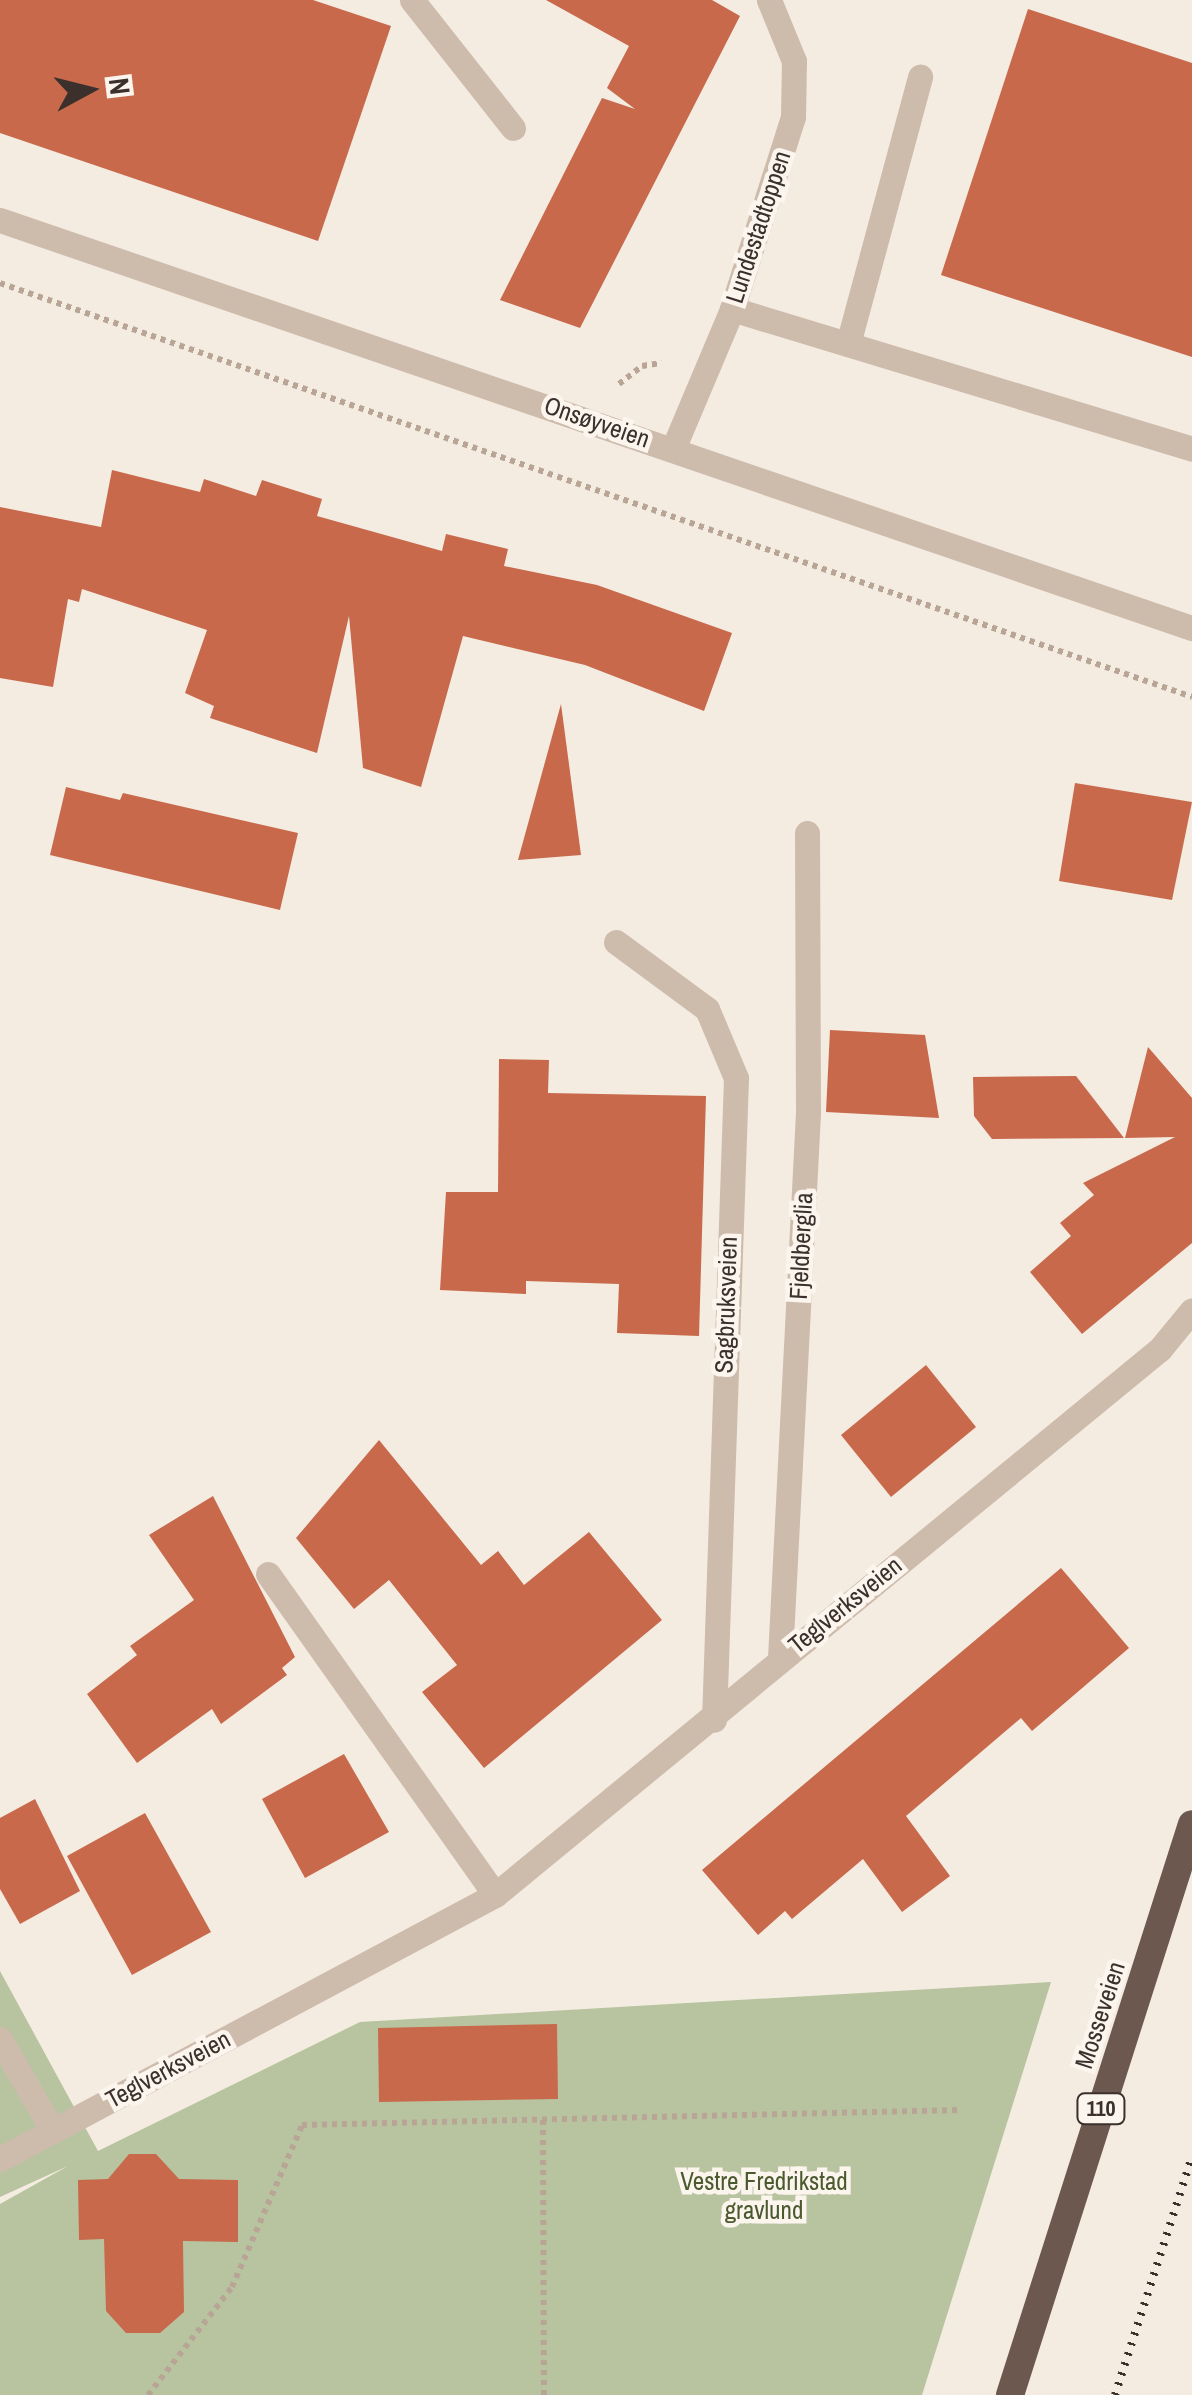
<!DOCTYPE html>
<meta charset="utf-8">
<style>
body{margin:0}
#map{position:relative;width:1192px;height:2395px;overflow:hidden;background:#f4ebe1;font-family:"Archivo Narrow",sans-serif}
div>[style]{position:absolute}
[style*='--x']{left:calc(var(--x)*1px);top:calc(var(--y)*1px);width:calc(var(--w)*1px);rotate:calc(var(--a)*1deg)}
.green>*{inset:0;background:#b8c4a0}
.building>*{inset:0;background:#c8694b}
.path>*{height:6px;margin-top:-3px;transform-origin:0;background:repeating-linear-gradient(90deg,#b9a596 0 5px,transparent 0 10px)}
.service>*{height:25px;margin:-12.5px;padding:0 12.5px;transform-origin:12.5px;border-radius:12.5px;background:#cdbbac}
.minor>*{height:25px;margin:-12.5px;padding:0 12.5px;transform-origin:12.5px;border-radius:12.5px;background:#cdbbac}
.tertiary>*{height:25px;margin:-12.5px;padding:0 12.5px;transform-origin:12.5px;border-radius:12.5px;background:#cdbbac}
.trunk>*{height:28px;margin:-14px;padding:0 14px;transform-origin:14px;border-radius:14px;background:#6c584f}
.rail>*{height:8px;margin-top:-4px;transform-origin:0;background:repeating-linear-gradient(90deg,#3b302b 0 2.5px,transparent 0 10.5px)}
span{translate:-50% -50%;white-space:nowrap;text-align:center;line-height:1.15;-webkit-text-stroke:9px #fbf5ee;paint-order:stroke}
.shield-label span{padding:2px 8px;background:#fbf5ee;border:2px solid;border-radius:8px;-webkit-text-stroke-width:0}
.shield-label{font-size:22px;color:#3b302b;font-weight:700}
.street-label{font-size:25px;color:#3b302b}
.park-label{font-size:25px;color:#4a5a2e}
.north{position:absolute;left:40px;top:40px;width:100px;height:100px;-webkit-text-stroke:8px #fbf5ee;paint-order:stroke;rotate:83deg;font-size:28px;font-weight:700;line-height:40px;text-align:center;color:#3b302b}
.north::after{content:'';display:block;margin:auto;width:35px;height:45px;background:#3b302b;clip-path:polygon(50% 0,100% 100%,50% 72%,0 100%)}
</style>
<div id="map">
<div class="green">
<i style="clip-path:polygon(0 1971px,98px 2151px,360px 2022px,1051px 1982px,922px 2395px,0 2395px,0 2204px,68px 2166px,0 2197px)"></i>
</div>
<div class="building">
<i style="clip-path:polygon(0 0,313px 0,391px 26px,318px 241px,0 133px)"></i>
<i style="clip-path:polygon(546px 0,712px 0,740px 16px,580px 328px,500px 300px,602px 98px,635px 109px,607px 88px,629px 46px)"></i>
<i style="clip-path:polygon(1028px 9px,1192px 63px,1192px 357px,941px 275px)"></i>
<i style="clip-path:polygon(112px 470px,200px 492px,204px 479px,256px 496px,262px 480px,322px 499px,317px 516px,442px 551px,446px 534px,508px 549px,504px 566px,597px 585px,732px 633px,704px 711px,585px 665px,463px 636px,421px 787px,363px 768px,349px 616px,317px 753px,210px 718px,214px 706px,185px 693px,207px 630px,82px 589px,79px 602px,68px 599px,53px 687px,0 678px,0 507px,101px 527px)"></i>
<i style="clip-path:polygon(561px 704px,581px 855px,518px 860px)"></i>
<i style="clip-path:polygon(1075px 783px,1192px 802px,1172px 900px,1059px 881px)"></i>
<i style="clip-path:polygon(66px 787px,120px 800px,123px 793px,298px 833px,280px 910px,50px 855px)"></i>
<i style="clip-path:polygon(830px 1030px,925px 1035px,939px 1118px,826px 1112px)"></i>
<i style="clip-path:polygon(1148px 1047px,1192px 1098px,1192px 1243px,1082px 1334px,1030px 1272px,1071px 1236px,1060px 1223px,1094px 1195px,1083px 1183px,1175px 1137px,1125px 1138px)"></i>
<i style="clip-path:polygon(499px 1059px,549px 1060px,548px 1093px,706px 1096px,699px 1336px,617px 1333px,619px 1284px,526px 1281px,526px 1294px,440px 1290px,446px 1192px,498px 1192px)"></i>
<i style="clip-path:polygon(1076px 1076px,1124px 1138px,992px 1139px,974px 1116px,973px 1077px)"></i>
<i style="clip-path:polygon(926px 1365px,976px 1427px,891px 1497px,841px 1435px)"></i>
<i style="clip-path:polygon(379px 1440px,481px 1565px,498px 1551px,524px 1585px,589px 1532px,662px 1620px,484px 1768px,422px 1692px,457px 1665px,389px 1580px,354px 1609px,296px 1538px)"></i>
<i style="clip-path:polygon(213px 1496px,295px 1657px,282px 1668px,287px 1675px,221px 1724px,212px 1709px,137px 1763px,87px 1694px,137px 1655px,130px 1646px,194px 1600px,149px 1535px)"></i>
<i style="clip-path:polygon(1061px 1568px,1129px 1648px,1032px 1731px,1021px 1718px,906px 1816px,950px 1876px,902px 1912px,863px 1859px,792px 1919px,785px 1911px,758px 1935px,702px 1870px)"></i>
<i style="clip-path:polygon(344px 1754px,389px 1832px,305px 1878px,262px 1799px)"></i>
<i style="clip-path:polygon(35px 1799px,80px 1891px,20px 1924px,0 1889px,0 1818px)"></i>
<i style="clip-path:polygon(145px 1813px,211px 1932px,132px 1975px,67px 1856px)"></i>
<i style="clip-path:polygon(557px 2024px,558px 2099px,379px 2102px,378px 2028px)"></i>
<i style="clip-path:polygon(129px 2154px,156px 2154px,179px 2179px,238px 2180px,238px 2242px,183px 2241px,184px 2312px,160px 2333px,126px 2333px,106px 2311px,104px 2239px,79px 2240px,78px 2180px,108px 2179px)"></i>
</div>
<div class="path">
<i style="--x:0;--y:283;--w:1262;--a:19.15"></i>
<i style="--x:619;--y:384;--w:29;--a:-38"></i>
<i style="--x:642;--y:366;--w:20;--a:-9"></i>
<i style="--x:543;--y:2120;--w:275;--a:89.8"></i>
<i style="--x:148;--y:2395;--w:137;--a:-52.1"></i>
<i style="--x:232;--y:2287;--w:176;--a:-66.6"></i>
<i style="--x:302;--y:2125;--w:659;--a:-1.3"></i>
</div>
<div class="service">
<i style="--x:412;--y:0;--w:163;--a:51.7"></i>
<i style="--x:732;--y:309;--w:481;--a:16.9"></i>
<i style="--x:848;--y:344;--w:277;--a:-74.9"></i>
</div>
<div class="minor">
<i style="--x:673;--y:449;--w:152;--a:-67.1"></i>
<i style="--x:732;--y:309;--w:201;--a:-72.4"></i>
<i style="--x:793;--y:117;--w:56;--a:-89"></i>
<i style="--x:794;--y:61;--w:66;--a:-112.3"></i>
<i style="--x:616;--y:942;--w:113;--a:36.4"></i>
<i style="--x:707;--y:1009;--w:75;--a:67.2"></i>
<i style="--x:736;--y:1078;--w:642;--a:91.96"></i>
<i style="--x:268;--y:1574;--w:393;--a:54.7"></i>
<i style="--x:780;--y:1658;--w:546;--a:-87.06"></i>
<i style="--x:808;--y:1113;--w:280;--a:-90.2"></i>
<i style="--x:0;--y:2039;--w:106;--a:60.1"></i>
<i style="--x:0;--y:2159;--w:561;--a:-28.07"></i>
<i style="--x:495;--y:1895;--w:860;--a:-39.39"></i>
<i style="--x:1160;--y:1349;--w:50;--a:-50.6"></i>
</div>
<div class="tertiary">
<i style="--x:0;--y:220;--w:1260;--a:18.9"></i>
</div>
<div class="trunk">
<i style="--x:1010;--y:2395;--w:599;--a:-72.32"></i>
</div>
<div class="rail">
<i style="--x:1115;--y:2395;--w:251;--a:-72.1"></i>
</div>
<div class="shield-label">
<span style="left:1101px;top:2109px">110</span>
</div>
<div class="street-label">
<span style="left:758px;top:227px;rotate:-72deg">Lundestadtoppen</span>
<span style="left:597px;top:422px;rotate:19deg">Onsøyveien</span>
<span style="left:801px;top:1246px;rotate:-87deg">Fjeldberglia</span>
<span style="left:726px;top:1305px;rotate:-88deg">Sagbruksveien</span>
<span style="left:845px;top:1605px;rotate:-39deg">Teglverksveien</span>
<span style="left:1100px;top:2015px;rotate:-72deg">Mosseveien</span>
<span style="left:168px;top:2069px;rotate:-28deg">Teglverksveien</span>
</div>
<div class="park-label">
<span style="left:764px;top:2196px">Vestre Fredrikstad<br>gravlund</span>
</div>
<div class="north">N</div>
</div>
